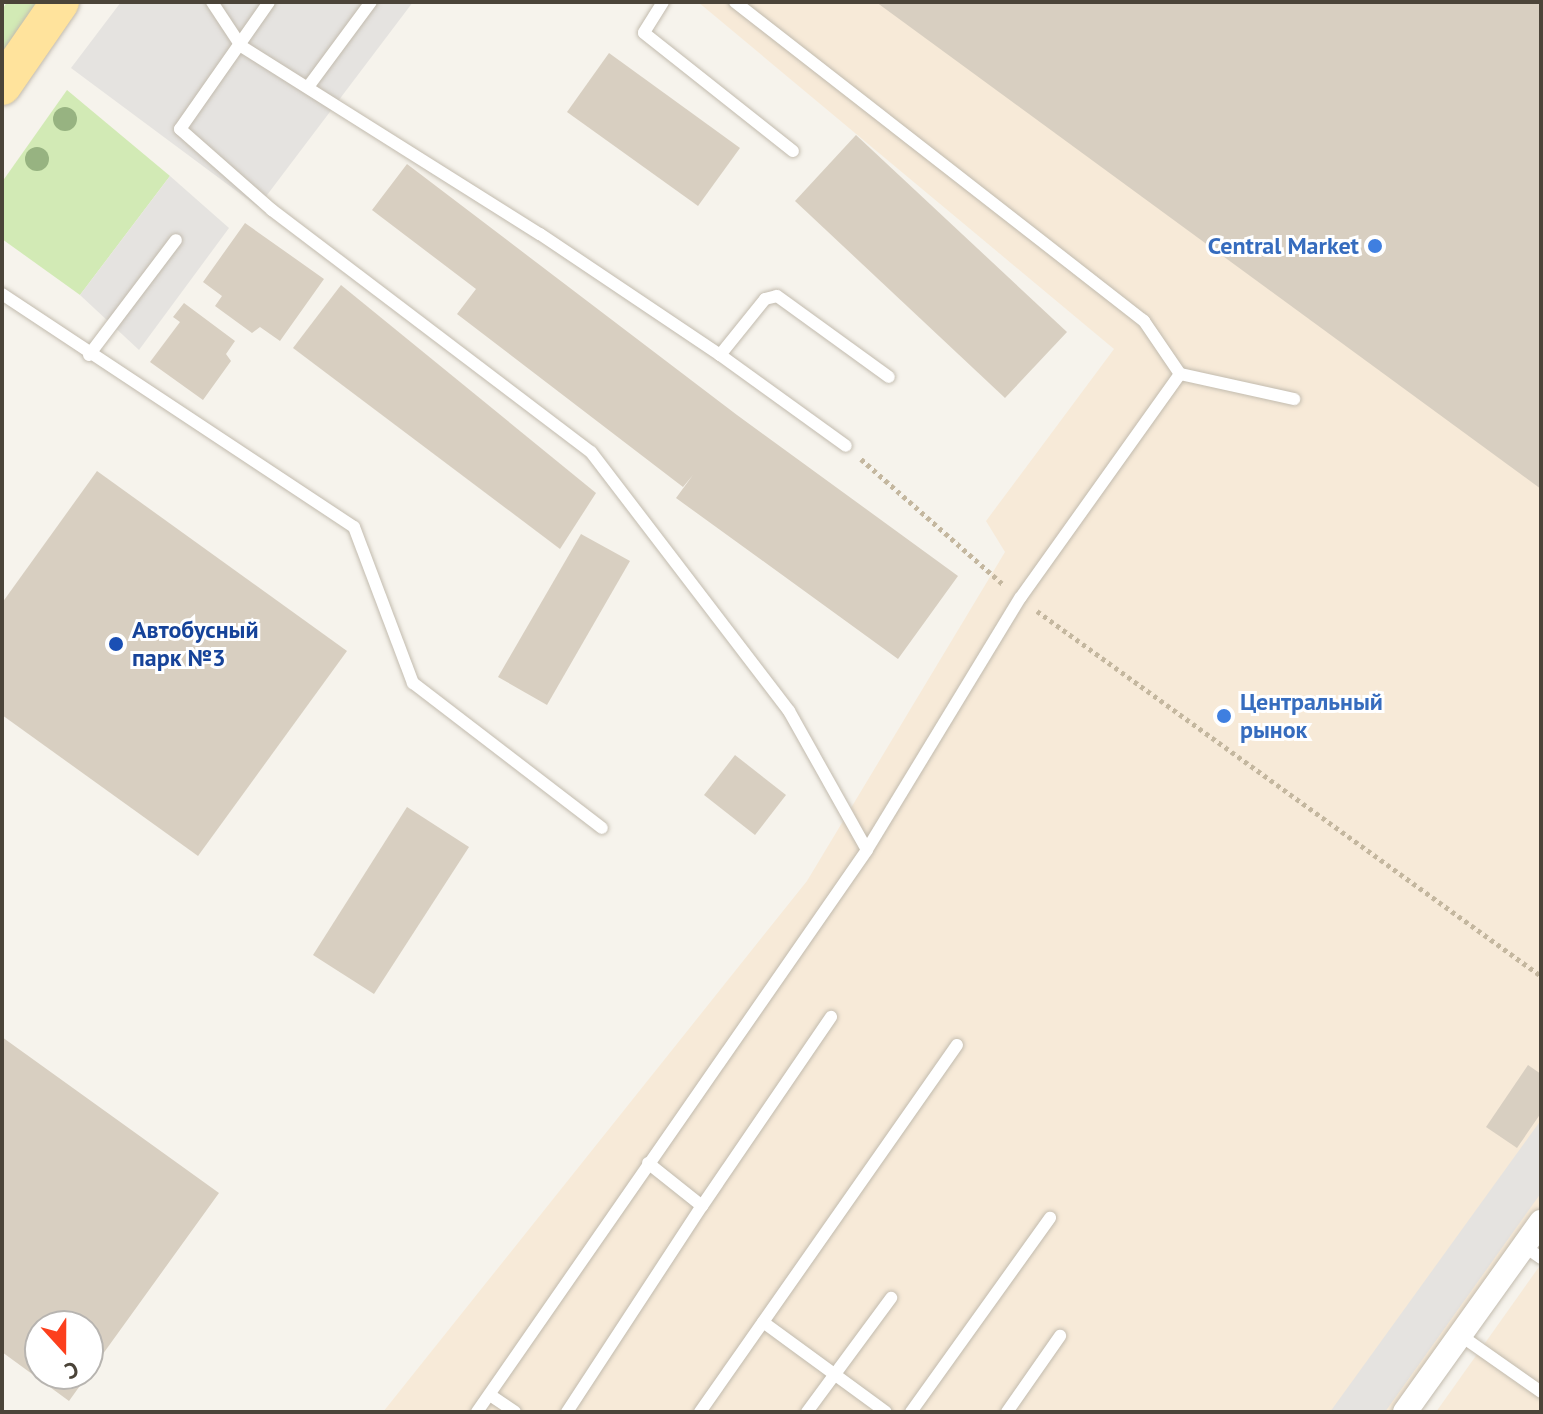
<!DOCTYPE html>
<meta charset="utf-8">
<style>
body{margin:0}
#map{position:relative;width:1543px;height:1414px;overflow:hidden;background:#f6f3ec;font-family:"PT Sans",sans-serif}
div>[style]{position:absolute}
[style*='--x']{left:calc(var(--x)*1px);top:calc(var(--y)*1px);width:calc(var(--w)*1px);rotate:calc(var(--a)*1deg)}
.commercial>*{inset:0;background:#f7ead8}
.green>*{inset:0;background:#d2eab5}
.parking>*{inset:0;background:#e5e3e0}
.building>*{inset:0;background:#d8cfc1}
.path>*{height:5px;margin-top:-2.5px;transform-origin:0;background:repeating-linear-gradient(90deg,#c4b79f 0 4px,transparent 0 8px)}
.roads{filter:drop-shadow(0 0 2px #c2bbae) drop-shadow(0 0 2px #c2bbae)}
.lane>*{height:12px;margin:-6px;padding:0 6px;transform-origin:6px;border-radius:6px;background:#fff}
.street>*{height:24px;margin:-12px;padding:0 12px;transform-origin:12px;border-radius:12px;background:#fff}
.primary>*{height:38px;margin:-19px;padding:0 19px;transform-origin:19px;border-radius:19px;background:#ffe39c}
.trees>*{width:24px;height:24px;margin:-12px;border-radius:50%;background:#97b381}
.dots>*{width:22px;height:22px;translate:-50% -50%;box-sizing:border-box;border:4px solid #fff;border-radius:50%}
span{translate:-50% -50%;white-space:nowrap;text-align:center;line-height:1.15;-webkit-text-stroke:6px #fff;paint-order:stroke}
.shop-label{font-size:24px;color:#366cbe;font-weight:700}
.right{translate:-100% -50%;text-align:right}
.left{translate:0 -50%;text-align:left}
.transit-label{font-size:24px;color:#164399;font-weight:700}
.frame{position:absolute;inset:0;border:4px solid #4b4439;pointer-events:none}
.north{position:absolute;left:24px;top:1310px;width:80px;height:80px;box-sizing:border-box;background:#fff;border:2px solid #b7b4b0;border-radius:50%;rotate:159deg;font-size:22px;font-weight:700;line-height:32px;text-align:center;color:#4b4439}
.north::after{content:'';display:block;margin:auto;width:28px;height:36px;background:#fc3f1d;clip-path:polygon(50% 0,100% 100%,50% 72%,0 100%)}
</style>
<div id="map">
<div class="commercial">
<i style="clip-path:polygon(698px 2px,1541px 2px,1541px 1232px,1409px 1412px,383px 1412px,807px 881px,1005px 552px,986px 521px,1114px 349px)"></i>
<i style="clip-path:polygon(1541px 1264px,1541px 1412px,1436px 1412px)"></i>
</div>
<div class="green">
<i style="clip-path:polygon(7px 2px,40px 2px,2px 57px,2px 10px)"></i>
<i style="clip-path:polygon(67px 90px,170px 176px,80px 295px,2px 239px,2px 182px)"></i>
</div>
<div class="parking">
<i style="clip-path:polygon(121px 2px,413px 2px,258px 207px,71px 68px)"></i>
<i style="clip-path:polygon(170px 176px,229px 228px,139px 350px,80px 295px)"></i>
<i style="clip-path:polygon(1541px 1120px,1541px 1193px,1385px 1412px,1330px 1412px)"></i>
</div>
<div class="building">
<i style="clip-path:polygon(876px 2px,1541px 2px,1541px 489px)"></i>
<i style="clip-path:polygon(609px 53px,740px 148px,698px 206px,567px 112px)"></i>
<i style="clip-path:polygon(856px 135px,1067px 332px,1005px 398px,795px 201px)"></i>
<i style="clip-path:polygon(407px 164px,737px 415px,958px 576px,898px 659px,676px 498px,693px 475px,683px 487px,457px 314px,476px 289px,372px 210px)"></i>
<i style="clip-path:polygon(245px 223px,324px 279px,280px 341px,260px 327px,252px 333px,215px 306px,222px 296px,203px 282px)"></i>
<i style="clip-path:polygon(341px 285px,596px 493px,560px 549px,293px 348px)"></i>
<i style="clip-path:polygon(184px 303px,235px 341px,226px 354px,231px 361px,203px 400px,150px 362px,180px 322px,173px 317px)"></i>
<i style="clip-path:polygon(97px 471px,347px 651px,198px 856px,2px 715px,2px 603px)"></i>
<i style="clip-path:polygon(581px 534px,630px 561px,547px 705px,498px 677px)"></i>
<i style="clip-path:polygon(735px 755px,786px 795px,755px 835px,704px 795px)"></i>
<i style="clip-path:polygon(407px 807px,469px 847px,374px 994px,313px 955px)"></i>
<i style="clip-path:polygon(evenodd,2px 1037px,219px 1193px,69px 1401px,2px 1352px,2px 1037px,40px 1326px,88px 1326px,88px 1374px,40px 1374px,40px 1326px)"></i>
<i style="clip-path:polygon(1528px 1065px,1541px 1074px,1541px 1113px,1517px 1148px,1486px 1127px)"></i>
</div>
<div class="path">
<i style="--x:861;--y:459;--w:191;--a:41.4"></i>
<i style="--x:1037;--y:611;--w:622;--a:35.91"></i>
</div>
<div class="roads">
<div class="lane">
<i style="--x:212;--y:2;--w:53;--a:56.6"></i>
<i style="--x:241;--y:46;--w:353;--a:32.2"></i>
<i style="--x:540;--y:234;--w:217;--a:33.9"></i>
<i style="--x:720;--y:355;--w:72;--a:-51.2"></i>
<i style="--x:765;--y:299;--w:12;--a:-14"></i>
<i style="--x:777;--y:296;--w:138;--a:35.9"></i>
<i style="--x:269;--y:2;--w:155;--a:125"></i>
<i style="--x:180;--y:129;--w:123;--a:41.4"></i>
<i style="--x:272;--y:210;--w:400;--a:37.2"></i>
<i style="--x:591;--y:452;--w:326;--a:52.6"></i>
<i style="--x:789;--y:711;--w:159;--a:60.7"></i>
<i style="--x:867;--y:850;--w:684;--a:124.76"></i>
<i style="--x:663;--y:2;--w:36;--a:122"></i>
<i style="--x:644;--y:33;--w:190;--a:38.4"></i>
<i style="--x:735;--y:2;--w:519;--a:37.95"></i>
<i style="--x:1144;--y:321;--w:64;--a:55.8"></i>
<i style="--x:1180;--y:374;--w:275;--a:125.5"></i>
<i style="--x:1020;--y:598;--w:295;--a:121.3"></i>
<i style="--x:308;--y:87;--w:106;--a:-53.5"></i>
<i style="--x:2;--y:294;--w:422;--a:33.5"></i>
<i style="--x:354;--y:527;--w:167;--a:69.3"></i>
<i style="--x:413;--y:683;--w:238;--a:37.5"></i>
<i style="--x:89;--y:355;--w:144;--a:-52.9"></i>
<i style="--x:720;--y:355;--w:155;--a:35.8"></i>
<i style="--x:1180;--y:374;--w:117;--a:12.4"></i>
<i style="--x:702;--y:1206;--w:229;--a:-55.7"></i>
<i style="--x:1524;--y:1246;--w:21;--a:35"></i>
<i style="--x:763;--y:1322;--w:152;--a:36.2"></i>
<i style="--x:1460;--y:1335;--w:99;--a:35.1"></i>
<i style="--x:490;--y:1395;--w:30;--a:34"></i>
<i style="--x:567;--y:1412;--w:246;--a:-56.8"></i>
<i style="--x:702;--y:1206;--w:69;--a:-141.5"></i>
<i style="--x:700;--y:1412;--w:448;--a:-55"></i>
<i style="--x:807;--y:1412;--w:142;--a:-53.6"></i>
<i style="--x:911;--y:1412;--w:239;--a:-54.4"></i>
<i style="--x:1007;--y:1412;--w:93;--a:-55.1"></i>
</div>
<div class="street">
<i style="--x:1405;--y:1412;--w:234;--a:-54.4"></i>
</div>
<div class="primary">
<i style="--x:2;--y:86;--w:102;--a:-55.4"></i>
</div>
</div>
<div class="trees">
<i style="left:65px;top:119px"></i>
<i style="left:37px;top:159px"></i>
</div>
<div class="dots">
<i style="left:1375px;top:246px;background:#3f7fe0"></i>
<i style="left:116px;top:644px;background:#1a4fb4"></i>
<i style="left:1224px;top:716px;background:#3f7fe0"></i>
</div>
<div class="shop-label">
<span class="right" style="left:1359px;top:246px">Central Market</span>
<span class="left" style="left:1240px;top:716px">Центральный<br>рынок</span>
</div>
<div class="transit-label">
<span class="left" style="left:132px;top:644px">Автобусный<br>парк №3</span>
</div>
<div class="frame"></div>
<div class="north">С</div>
</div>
